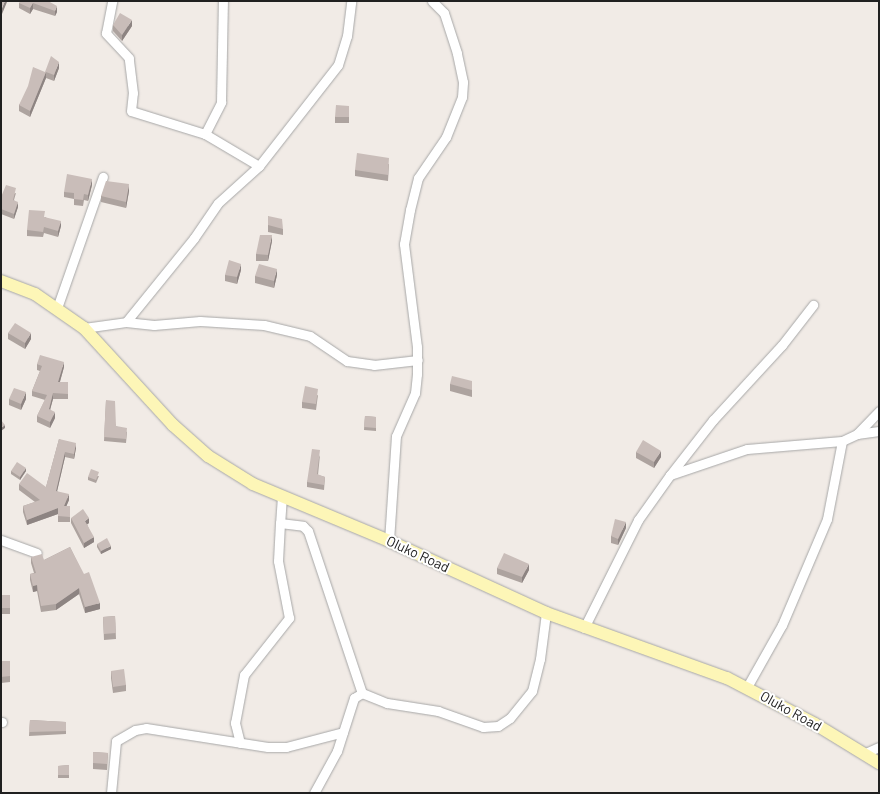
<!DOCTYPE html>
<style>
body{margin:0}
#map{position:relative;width:880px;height:794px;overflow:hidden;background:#f1ebe6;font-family:Barlow,sans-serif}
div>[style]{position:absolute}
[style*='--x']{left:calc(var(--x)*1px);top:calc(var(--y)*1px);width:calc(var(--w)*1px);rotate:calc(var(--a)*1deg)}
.roads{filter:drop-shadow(0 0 1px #a7a7a7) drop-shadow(0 0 1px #a7a7a7)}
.street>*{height:9px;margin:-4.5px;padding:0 4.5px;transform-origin:4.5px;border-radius:4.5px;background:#fff}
.secondary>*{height:12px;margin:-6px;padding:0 6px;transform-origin:6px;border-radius:6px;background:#fdf6b7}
.wall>*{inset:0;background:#ada39f}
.shaded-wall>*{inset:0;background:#8d8482}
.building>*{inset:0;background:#c9bdb9}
span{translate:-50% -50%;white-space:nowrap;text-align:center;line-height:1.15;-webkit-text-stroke:4px #fff;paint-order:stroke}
.street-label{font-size:14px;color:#202020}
.frame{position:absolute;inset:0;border:2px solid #202020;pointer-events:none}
</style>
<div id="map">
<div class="roads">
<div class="street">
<i style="--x:205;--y:134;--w:36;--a:-63"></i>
<i style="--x:221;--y:102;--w:101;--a:-88.9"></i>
<i style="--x:259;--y:166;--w:128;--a:-52"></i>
<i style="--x:338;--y:65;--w:30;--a:-73"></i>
<i style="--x:347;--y:36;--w:35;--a:-83"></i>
<i style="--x:57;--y:308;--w:139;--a:-70.7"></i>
<i style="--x:126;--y:322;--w:28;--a:6"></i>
<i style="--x:154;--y:325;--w:46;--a:-5"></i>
<i style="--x:200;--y:321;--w:64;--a:3.6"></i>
<i style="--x:264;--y:325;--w:47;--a:13.4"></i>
<i style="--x:310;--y:336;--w:45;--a:34"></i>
<i style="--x:347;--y:361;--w:27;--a:8"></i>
<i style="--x:374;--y:365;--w:44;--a:-6.5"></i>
<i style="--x:84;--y:328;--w:42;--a:-8.1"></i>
<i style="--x:126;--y:322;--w:108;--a:-51"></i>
<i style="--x:194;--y:238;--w:42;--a:-55.6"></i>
<i style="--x:218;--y:203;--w:55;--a:-42.1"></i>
<i style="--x:259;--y:166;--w:63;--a:-149.3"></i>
<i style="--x:205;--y:134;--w:77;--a:-162.7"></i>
<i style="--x:131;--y:111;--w:18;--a:-84"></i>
<i style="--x:133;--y:93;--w:35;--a:-97"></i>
<i style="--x:129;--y:58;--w:34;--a:-133"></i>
<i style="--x:106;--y:33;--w:33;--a:-79"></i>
<i style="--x:857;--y:434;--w:22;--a:-8"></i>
<i style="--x:670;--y:475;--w:70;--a:-52"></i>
<i style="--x:713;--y:420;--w:102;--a:-47.4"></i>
<i style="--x:782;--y:345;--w:51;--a:-52.2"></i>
<i style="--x:282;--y:496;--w:27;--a:94"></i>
<i style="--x:280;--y:523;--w:23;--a:7"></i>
<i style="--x:303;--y:526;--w:7;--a:45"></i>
<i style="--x:308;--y:531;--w:171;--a:71.6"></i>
<i style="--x:1;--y:540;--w:38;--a:20"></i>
<i style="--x:389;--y:541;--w:105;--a:-86.2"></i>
<i style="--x:396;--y:436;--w:47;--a:-66.2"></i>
<i style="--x:415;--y:393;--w:19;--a:-84"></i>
<i style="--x:417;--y:374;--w:27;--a:-90"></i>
<i style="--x:417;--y:347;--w:104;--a:-97.2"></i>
<i style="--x:404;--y:244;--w:35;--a:-80"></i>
<i style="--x:410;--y:210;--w:33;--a:-76"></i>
<i style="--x:418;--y:178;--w:50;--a:-55.7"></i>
<i style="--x:446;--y:137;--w:43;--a:-68.2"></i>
<i style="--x:462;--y:97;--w:15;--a:-86"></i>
<i style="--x:463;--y:82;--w:30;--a:-102"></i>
<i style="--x:457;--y:53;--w:42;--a:-108"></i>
<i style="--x:444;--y:13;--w:17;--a:-135"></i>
<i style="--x:584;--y:628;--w:121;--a:-63.4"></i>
<i style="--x:638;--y:520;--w:55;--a:-54.6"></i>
<i style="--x:670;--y:475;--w:81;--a:-18.7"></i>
<i style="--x:747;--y:449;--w:95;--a:-4.8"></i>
<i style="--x:842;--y:441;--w:17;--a:-25"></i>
<i style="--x:857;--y:434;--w:32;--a:-46"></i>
<i style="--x:747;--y:687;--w:71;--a:-60.6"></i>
<i style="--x:782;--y:625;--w:115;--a:-67"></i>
<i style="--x:827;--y:519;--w:79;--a:-79.1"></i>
<i style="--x:1;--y:722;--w:1;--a:0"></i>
<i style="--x:240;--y:743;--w:21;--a:-104"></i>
<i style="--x:235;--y:723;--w:49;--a:-79.4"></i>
<i style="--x:244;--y:675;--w:73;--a:-51.7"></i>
<i style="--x:289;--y:618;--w:58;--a:-100.9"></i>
<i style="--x:278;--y:561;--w:38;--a:-87"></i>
<i style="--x:863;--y:754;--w:17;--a:-24"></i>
<i style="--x:111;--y:793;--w:52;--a:-84.5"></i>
<i style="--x:116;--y:741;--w:22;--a:-30"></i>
<i style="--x:135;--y:730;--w:11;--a:-10"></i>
<i style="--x:146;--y:728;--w:123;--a:8.9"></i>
<i style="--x:268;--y:747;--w:18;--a:0"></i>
<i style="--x:286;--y:747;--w:59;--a:-14.7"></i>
<i style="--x:314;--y:793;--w:48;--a:-61.3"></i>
<i style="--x:337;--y:751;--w:56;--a:-72.2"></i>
<i style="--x:354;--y:698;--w:9;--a:-32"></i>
<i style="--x:362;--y:693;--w:27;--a:22"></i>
<i style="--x:387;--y:703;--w:52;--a:8.9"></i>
<i style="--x:438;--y:711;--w:48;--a:19.6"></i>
<i style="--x:483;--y:727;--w:15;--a:-4"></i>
<i style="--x:498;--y:726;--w:14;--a:-34"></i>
<i style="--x:510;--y:718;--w:35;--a:-51"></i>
<i style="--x:532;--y:691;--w:33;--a:-76"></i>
<i style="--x:540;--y:659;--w:46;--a:-82.6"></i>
</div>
<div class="secondary">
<i style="--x:1;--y:281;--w:36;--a:21"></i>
<i style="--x:35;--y:294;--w:60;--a:34.8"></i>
<i style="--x:84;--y:328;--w:132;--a:47.5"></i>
<i style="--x:173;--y:425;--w:47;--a:41.5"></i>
<i style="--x:208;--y:456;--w:53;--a:31.9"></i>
<i style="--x:253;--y:484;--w:147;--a:22.7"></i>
<i style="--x:389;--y:541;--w:173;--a:24.6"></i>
<i style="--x:546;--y:613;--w:192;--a:19.8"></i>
<i style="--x:727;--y:678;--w:99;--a:27.6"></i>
<i style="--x:815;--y:724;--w:75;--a:31.4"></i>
</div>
</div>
<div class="wall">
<i style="clip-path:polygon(48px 1px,57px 12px,55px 16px,33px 9px,30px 14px,19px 8px,19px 3px)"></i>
<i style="clip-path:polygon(113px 25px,132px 26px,122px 41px,113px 31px)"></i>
<i style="clip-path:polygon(59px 68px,54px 81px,46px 78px,30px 117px,19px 111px,19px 105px,45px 72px)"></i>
<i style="clip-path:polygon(349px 106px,349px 123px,335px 123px,335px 117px)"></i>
<i style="clip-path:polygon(389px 164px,388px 181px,355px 176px,355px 170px)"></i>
<i style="clip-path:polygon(92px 185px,88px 201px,84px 200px,83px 206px,74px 205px,74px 199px,64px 197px,64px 192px)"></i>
<i style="clip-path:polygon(129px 191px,126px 208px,101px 202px,101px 196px)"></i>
<i style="clip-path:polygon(16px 193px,14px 200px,18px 207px,14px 219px,1px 214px,1px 197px)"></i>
<i style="clip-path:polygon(268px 216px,283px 229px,283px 235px,268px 232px)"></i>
<i style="clip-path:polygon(45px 217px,61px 226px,58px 237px,44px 233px,43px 237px,27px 236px,27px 230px)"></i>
<i style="clip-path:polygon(272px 241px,268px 261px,256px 261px,256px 254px)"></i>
<i style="clip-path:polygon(241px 270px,237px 284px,225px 281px,225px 275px)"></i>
<i style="clip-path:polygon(277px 275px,274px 288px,255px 283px,255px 276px)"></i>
<i style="clip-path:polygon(8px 333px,31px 339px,25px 349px,8px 339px)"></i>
<i style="clip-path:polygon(37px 364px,64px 367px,60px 382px,68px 382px,68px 399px,53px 399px,50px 409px,55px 418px,50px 428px,37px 422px,37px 416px,45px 400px,32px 396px,32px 391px,40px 371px,37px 370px)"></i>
<i style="clip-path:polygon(472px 381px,472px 397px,450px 391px,450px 384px)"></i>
<i style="clip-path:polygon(318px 395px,316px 410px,302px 408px,302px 402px)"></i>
<i style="clip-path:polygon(9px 399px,26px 399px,21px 410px,9px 405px)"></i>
<i style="clip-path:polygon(106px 400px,116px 426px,127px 432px,126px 443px,104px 441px)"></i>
<i style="clip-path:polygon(365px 416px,376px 417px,376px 431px,364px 430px)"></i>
<i style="clip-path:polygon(59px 439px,76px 448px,74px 459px,65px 457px,57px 491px,69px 500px,66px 506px,70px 506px,70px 522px,58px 522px,58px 514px,27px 525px,23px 512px,23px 506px,35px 502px,19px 490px,19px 484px,46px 487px)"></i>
<i style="clip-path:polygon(636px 452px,661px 457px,654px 468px,636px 458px)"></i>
<i style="clip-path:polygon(320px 455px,318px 475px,325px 477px,324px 490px,307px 487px,307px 482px)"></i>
<i style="clip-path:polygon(11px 471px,26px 471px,20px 480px,11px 474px)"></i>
<i style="clip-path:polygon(99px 476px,96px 483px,88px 480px,88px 477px)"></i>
<i style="clip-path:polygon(71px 518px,89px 523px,87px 524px,94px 542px,84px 548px,71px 523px)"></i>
<i style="clip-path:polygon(626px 528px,618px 545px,611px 543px,611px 536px)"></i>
<i style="clip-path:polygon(97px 544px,111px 549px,101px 554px,97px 547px)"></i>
<i style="clip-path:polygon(70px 547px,100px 609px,85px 613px,79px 594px,56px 610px,41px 612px,37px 591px,33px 592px,30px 580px,30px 574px,34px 573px,31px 563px,31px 557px,44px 560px)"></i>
<i style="clip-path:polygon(497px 568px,529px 570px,522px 583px,497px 574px)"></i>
<i style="clip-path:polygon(1px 595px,10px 595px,10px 614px,1px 614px)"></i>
<i style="clip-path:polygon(115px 616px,116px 639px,104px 640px,103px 617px)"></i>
<i style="clip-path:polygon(1px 661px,10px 676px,10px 682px,1px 683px)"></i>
<i style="clip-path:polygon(111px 671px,126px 685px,126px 691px,113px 693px,111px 678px)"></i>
<i style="clip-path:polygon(30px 720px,66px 722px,66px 734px,29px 736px)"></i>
<i style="clip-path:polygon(93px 752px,108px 753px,107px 770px,93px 769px)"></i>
<i style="clip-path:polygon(69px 765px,69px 778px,58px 778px,58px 766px)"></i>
</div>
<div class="shaded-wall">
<i style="clip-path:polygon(5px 1px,7px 1px,7px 2px,2px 14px,2px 8px)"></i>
<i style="clip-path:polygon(33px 3px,33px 9px,30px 14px,30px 8px)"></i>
<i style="clip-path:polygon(57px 6px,57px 12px,55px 16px,55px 11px)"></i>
<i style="clip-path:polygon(132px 20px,132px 26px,122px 41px,122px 35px)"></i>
<i style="clip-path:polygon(59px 62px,59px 68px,54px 81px,54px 75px)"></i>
<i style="clip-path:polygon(46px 72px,46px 78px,30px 117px,30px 111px)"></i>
<i style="clip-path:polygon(92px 179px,92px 185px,88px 201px,88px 195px)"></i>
<i style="clip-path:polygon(129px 184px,129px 191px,126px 208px,126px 202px)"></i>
<i style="clip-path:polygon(18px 202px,18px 207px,14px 219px,14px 214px)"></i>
<i style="clip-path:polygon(61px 221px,61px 226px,58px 237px,58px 231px)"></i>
<i style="clip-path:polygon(272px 235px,272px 241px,268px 261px,268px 255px)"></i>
<i style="clip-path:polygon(241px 264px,241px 270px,237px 284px,237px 277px)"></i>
<i style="clip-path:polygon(277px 269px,277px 275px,274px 288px,274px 281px)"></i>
<i style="clip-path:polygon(31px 333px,31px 339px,25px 349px,25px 343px)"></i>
<i style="clip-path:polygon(64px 362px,64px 367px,58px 388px,58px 382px)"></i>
<i style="clip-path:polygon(26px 392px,26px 399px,21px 410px,21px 404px)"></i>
<i style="clip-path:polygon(53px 393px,53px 399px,49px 414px,49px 409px)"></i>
<i style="clip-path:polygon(55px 412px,55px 418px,50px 428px,50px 422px)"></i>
<i style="clip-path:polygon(5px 425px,5px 428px,1px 431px,1px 428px)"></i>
<i style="clip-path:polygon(76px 443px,76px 448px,74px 459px,74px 454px)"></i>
<i style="clip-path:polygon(661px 451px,661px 457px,654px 468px,654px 462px)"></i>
<i style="clip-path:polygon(65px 452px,65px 457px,56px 496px,56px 491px)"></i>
<i style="clip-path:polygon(26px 468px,26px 471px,20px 480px,20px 477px)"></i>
<i style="clip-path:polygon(69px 494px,69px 500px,64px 512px,64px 506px)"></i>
<i style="clip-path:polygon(58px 508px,58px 514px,27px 525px,27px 520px)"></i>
<i style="clip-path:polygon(89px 518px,89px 523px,85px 526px,85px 521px)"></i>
<i style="clip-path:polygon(626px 522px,626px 528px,618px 545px,618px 539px)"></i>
<i style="clip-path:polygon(94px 537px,94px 542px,84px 548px,84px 543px)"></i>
<i style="clip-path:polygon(111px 546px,111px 549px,101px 554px,101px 551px)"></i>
<i style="clip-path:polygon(529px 564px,529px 570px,522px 583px,522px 577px)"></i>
<i style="clip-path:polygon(37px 585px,37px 591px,33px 592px,33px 586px)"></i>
<i style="clip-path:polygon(79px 588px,79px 594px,56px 610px,56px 604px)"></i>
<i style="clip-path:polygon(100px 603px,100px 609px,85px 613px,85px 607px)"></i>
</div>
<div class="building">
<i style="clip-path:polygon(1px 1px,5px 1px,2px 8px,1px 8px)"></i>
<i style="clip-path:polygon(20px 1px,48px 1px,57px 6px,55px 11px,33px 3px,30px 8px,19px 3px)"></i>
<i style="clip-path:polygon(120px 13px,132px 20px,122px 35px,113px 25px)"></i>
<i style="clip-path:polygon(51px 56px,59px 62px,54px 75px,46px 72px,30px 111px,19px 105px,28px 86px,33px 67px,45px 72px)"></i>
<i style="clip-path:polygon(336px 105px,349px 106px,349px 117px,335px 117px)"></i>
<i style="clip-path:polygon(357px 153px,389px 158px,388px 175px,355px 170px)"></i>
<i style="clip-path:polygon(67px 174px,92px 179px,88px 195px,84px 194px,83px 200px,74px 199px,74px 193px,64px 192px)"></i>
<i style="clip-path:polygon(106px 181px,129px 184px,126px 202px,101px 196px)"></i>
<i style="clip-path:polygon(6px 185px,16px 188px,13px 200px,18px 202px,14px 214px,1px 209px,1px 197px)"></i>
<i style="clip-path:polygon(29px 210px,45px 211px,44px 217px,61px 221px,58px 231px,44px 227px,43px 232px,27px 230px)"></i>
<i style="clip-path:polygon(268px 216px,282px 219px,283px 229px,268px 225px)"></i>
<i style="clip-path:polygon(260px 235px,272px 235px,268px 255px,256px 254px)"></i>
<i style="clip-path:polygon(229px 260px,241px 264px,237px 277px,225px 275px)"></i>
<i style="clip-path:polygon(259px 264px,277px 269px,274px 281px,255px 276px)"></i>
<i style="clip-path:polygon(15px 323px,31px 333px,25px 343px,8px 333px)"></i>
<i style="clip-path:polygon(40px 355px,64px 362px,58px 382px,68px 382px,68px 394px,53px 393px,49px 409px,55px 412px,50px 422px,37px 416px,47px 395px,32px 391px,42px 366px,37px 364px)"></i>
<i style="clip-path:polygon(452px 376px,472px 381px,472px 390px,450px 384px)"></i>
<i style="clip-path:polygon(305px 386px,318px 389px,316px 404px,302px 402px)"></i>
<i style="clip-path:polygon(14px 388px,26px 392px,21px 404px,9px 399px)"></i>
<i style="clip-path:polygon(106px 400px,115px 401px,116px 426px,127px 428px,126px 439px,104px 437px)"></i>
<i style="clip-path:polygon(365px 416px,376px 417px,376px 428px,364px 427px)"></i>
<i style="clip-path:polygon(1px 420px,5px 425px,1px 428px)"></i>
<i style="clip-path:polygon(59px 439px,76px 443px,74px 454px,65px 452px,56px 491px,69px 494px,64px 506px,70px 506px,70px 517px,58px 516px,58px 508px,27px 520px,23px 506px,40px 500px,19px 484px,27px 473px,46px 487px)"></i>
<i style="clip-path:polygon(643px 440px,661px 451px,654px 462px,636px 452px)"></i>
<i style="clip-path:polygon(312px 449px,320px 450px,317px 474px,325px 477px,324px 485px,307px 482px)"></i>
<i style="clip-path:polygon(17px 462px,26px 468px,20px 477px,11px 471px)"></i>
<i style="clip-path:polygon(91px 469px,99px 472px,96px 480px,88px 477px)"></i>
<i style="clip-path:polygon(83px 509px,89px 518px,85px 521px,94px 537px,84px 543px,71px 518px)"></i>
<i style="clip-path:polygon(615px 519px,626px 522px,618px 539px,611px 536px)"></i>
<i style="clip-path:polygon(107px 538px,111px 546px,101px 551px,97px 544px)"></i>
<i style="clip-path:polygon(70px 547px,84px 574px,89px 572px,100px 603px,85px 607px,79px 588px,56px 604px,41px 606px,37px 585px,33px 586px,30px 574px,36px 573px,31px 557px,42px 554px,44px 560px)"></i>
<i style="clip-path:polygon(504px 553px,529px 564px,522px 577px,497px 568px)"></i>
<i style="clip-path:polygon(1px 595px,10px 595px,10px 608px,1px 608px)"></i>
<i style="clip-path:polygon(115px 616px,116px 633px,104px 634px,103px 617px)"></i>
<i style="clip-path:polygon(1px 661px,10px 661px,10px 676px,1px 677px)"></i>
<i style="clip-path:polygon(124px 669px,126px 685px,113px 687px,111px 671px)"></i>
<i style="clip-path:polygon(30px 720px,66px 722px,66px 731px,29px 732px)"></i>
<i style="clip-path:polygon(93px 752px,108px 753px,107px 764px,93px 763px)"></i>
<i style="clip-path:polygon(69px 765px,69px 775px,58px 775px,58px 766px)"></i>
</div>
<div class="street-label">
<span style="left:418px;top:554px;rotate:25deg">Oluko Road</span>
<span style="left:791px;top:711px;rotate:29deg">Oluko Road</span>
</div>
<div class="frame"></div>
</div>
